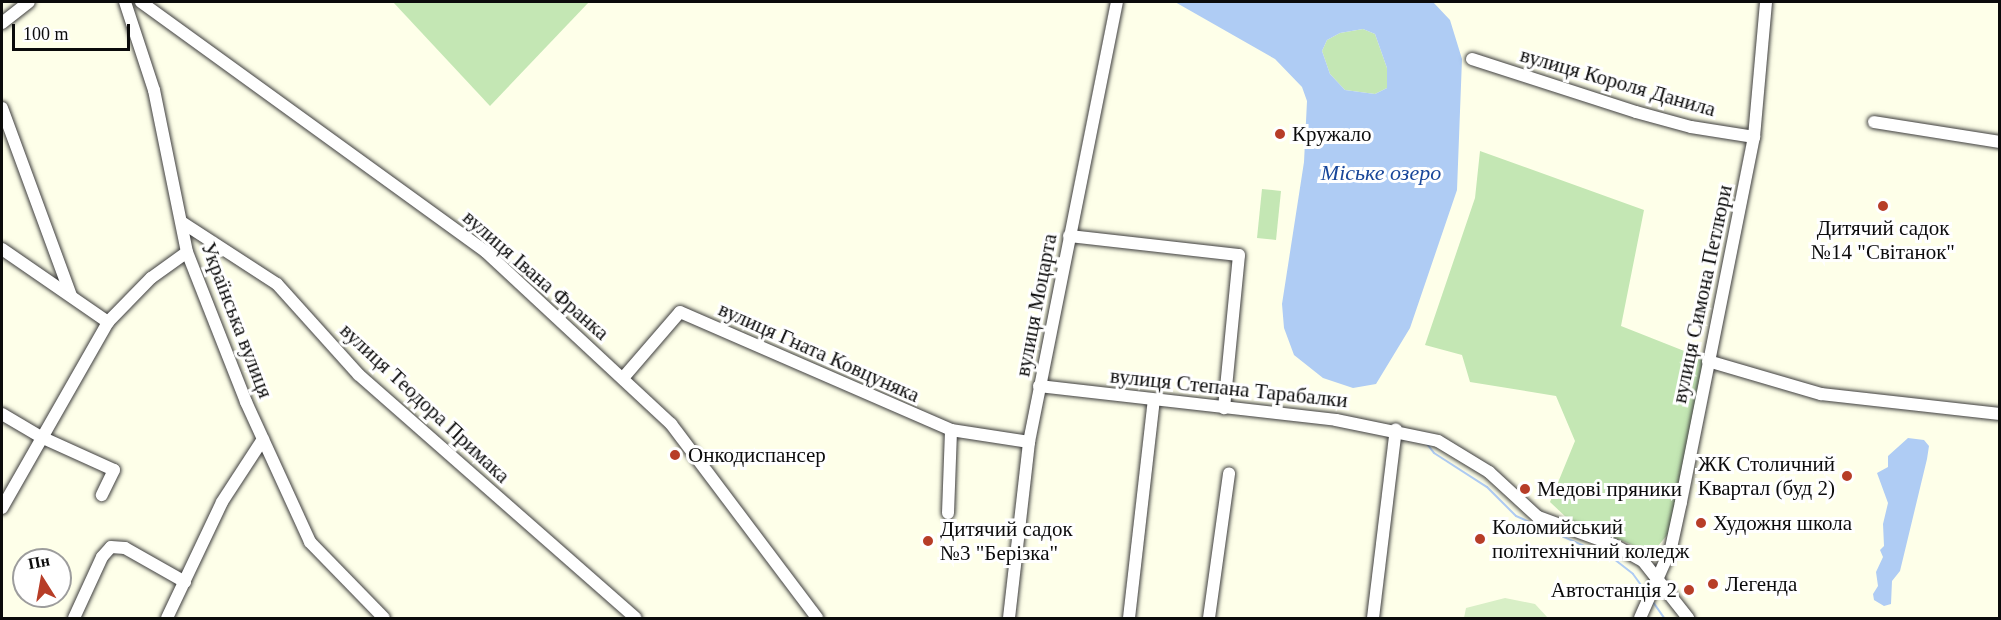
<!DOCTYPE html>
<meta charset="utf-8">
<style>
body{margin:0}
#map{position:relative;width:2001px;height:620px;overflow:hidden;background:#feffe9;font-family:"Times New Roman",serif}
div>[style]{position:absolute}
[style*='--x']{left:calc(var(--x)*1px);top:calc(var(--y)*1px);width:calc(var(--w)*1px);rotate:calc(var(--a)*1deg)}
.green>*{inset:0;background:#c4e7b4}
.pitch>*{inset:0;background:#d8efc6}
.water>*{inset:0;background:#afccf4}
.stream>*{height:2px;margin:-1px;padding:0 1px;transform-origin:1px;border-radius:1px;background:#afccf4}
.roads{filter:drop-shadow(0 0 2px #3e3e3e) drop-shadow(0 0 2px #3e3e3e)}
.minor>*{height:12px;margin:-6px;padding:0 6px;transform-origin:6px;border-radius:6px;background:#fff}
.dots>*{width:16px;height:16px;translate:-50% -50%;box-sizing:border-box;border:3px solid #fff;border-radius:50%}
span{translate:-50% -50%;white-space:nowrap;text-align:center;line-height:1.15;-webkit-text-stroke:6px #fff;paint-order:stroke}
.street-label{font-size:21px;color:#0b0b0b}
.poi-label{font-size:21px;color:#0b0b0b}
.left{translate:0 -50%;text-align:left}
.right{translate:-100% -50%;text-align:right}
.water-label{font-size:22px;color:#184699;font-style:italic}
.frame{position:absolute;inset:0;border:3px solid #0b0b0b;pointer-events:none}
.north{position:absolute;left:12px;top:548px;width:60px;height:60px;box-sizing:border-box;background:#fff;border:2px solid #9d9d9d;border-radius:50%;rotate:349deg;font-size:16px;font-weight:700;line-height:24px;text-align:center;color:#0b0b0b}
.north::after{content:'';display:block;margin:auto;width:21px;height:27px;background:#b73d27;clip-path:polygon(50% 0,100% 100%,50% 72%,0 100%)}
.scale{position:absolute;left:12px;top:24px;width:118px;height:27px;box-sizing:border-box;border:3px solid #0b0b0b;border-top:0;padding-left:8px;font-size:18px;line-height:21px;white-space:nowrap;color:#0b0b0b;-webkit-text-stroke:4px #fff;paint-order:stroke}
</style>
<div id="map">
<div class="green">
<i style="clip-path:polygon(393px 2px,589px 2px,490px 106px)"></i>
<i style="clip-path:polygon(1363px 29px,1375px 34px,1387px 68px,1387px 88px,1375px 94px,1345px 90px,1330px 74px,1322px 51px,1327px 40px,1340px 33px)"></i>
<i style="clip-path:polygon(1480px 151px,1644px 210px,1621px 326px,1707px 360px,1668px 534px,1652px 553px,1567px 518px,1550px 502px,1575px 441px,1556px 396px,1470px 382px,1462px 355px,1425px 345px,1475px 198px)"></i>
<i style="clip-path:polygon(1262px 189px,1281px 191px,1276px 240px,1257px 238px)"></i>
</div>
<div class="pitch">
<i style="clip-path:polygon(1505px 598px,1535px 604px,1548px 618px,1464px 618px,1466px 608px)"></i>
</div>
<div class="water">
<i style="clip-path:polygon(evenodd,1175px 2px,1433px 2px,1450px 20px,1462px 59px,1457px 190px,1410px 328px,1376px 384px,1353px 388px,1323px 378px,1294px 355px,1284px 328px,1282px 304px,1304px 162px,1307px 101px,1302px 87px,1275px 59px,1175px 2px,1363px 29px,1375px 34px,1387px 68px,1387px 88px,1375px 94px,1345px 90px,1330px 74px,1322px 51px,1327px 40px,1340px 33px,1363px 29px)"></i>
<i style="clip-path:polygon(1908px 438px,1924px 440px,1929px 446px,1927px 459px,1900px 571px,1892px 581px,1891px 604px,1884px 606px,1874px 600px,1873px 594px,1878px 586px,1876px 572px,1883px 557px,1880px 550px,1884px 546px,1883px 524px,1888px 503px,1877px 473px,1888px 467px,1888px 456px)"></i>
</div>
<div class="stream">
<i style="--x:1427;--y:444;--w:11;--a:52"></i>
<i style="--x:1434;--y:453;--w:63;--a:32.7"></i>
<i style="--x:1487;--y:487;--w:41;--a:45"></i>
<i style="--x:1516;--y:516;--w:107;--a:23.7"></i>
<i style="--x:1614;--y:559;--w:24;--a:38"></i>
<i style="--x:1633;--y:574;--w:22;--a:54"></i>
<i style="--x:1653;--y:602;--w:19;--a:55"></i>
</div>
<div class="roads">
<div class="minor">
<i style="--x:125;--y:2;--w:93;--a:71.8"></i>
<i style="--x:154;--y:90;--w:165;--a:78.5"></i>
<i style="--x:187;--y:252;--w:161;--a:68.5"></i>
<i style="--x:246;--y:402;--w:154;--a:65.4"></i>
<i style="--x:310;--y:542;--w:106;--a:45.8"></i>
<i style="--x:141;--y:2;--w:426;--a:35.9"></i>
<i style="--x:486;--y:252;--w:253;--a:42.9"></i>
<i style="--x:671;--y:424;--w:243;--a:53"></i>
<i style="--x:2;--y:23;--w:34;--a:-38"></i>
<i style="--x:1472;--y:59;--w:172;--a:17.9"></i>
<i style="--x:1636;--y:112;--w:57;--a:15.3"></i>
<i style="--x:1691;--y:127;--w:64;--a:9"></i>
<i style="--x:2;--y:108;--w:200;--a:69.8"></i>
<i style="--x:1874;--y:122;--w:128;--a:9"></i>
<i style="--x:183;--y:223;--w:112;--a:33"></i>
<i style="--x:277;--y:284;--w:122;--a:48"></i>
<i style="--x:359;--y:375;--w:368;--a:41.3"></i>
<i style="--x:1069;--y:236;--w:171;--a:6.4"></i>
<i style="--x:1239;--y:255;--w:154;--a:95.6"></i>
<i style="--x:2;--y:249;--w:129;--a:34.6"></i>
<i style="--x:1708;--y:361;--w:118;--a:16.3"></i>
<i style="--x:1821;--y:394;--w:180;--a:6.4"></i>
<i style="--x:623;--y:378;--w:87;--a:-49.2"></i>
<i style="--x:680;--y:312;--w:296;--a:23.5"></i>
<i style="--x:951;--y:430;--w:79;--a:8.7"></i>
<i style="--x:1039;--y:386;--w:299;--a:6.5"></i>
<i style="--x:1336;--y:420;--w:104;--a:11.6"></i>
<i style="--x:1438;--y:441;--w:60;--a:31.3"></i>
<i style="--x:1489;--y:472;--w:67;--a:42.6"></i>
<i style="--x:1538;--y:517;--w:81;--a:20.2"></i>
<i style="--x:1614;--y:545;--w:33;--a:29"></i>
<i style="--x:1643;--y:561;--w:73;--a:51.7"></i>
<i style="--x:2;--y:414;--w:45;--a:30.5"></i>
<i style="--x:41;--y:437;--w:80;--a:24.3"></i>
<i style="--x:114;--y:470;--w:28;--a:116"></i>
<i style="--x:2;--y:508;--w:214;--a:-60.3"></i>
<i style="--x:108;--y:322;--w:62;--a:-45.7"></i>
<i style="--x:151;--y:278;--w:44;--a:-35.8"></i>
<i style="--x:948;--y:513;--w:83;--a:-87.9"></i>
<i style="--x:74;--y:618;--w:67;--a:-65.3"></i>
<i style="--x:102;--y:557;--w:13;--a:-48"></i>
<i style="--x:111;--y:547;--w:14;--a:4"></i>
<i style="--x:125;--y:548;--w:69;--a:29.5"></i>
<i style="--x:167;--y:618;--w:128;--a:-64.6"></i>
<i style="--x:222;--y:502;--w:75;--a:-56.9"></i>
<i style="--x:1009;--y:618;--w:177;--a:-83.5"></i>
<i style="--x:1029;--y:442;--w:449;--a:-78.7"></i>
<i style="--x:1129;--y:618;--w:219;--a:-83.5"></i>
<i style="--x:1209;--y:618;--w:146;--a:-82.1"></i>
<i style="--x:1373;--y:618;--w:190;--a:-83.1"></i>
<i style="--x:1640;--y:618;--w:77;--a:-66.1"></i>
<i style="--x:1671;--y:548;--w:47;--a:-77.7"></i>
<i style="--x:1681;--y:502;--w:372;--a:-78.7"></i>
<i style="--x:1754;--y:137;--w:136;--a:-84.9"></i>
</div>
</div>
<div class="dots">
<i style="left:1280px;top:134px;background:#b73d27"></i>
<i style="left:1883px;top:206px;background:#b73d27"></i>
<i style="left:675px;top:455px;background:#b73d27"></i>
<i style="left:1847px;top:476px;background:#b73d27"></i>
<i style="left:1525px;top:489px;background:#b73d27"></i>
<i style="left:1701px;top:523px;background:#b73d27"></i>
<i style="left:1480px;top:539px;background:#b73d27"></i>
<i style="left:928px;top:541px;background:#b73d27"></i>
<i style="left:1713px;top:584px;background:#b73d27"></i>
<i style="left:1689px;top:590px;background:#b73d27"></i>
</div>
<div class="street-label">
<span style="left:1618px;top:82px;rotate:16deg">вулиця Короля Данила</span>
<span style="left:536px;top:275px;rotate:41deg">вулиця Івана Франка</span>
<span style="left:1702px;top:294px;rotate:-78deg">вулиця Симона Петлюри</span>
<span style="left:1036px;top:305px;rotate:-79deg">вулиця Моцарта</span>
<span style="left:237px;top:320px;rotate:69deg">Українська вулиця</span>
<span style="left:819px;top:352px;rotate:24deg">вулиця Гната Ковцуняка</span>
<span style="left:1229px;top:388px;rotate:6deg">вулиця Степана Тарабалки</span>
<span style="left:425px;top:403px;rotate:43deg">вулиця Теодора Примака</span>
</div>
<div class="poi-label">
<span class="left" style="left:1292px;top:134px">Кружало</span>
<span style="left:1883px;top:240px">Дитячий садок<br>№14 "Світанок"</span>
<span class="left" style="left:688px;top:455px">Онкодиспансер</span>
<span class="right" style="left:1835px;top:476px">ЖК Столичний<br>Квартал (буд 2)</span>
<span class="left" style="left:1537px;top:489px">Медові пряники</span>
<span class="left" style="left:1713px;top:523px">Художня школа</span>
<span class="left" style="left:1492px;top:539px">Коломийський<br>політехнічний коледж</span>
<span class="left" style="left:940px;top:541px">Дитячий садок<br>№3 "Берізка"</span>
<span class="left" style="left:1725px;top:584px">Легенда</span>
<span class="right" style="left:1677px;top:590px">Автостанція 2</span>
</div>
<div class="water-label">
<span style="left:1381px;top:173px">Міське озеро</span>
</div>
<div class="frame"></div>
<div class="north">Пн</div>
<div class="scale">100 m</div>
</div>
